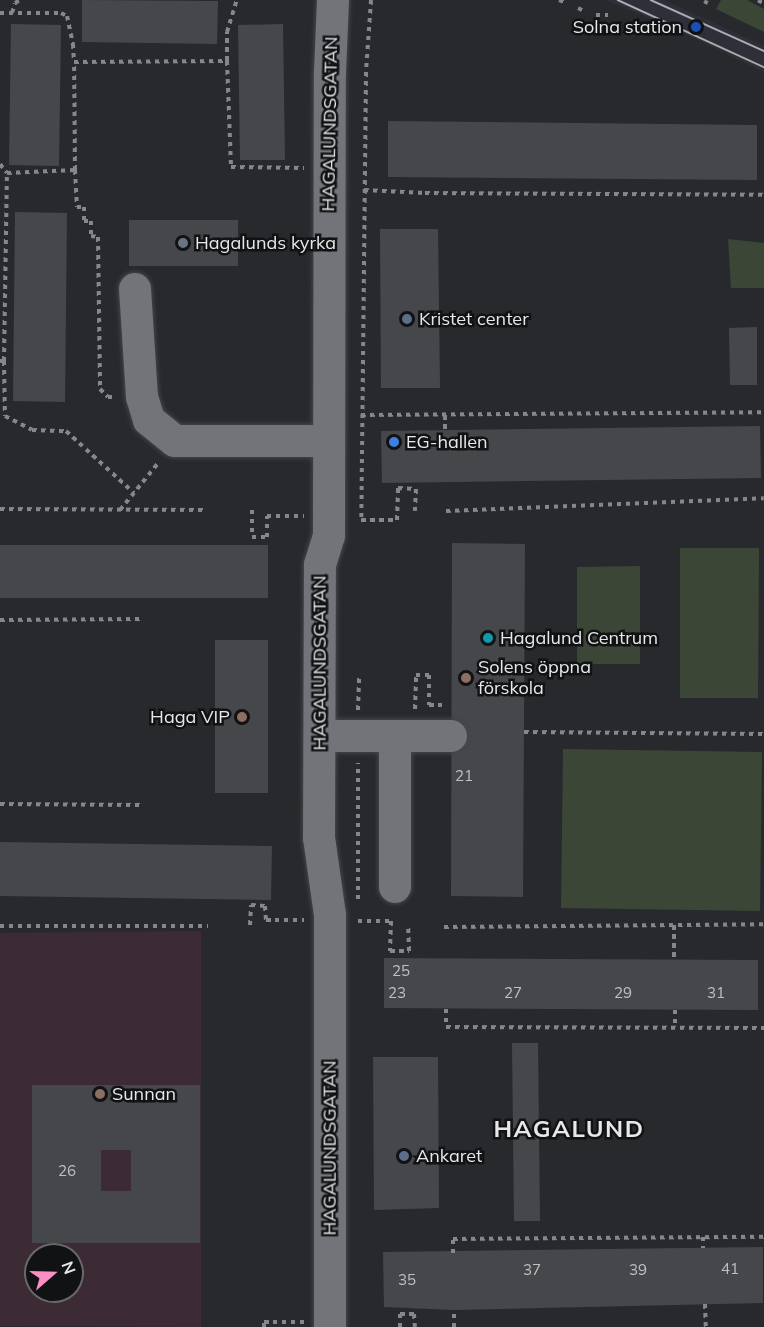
<!DOCTYPE html>
<meta charset="utf-8">
<style>
body{margin:0}
#map{position:relative;width:764px;height:1327px;overflow:hidden;background:#28292d;font-family:Mulish,sans-serif}
div>[style]{position:absolute}
[style*='--x']{left:calc(var(--x)*1px);top:calc(var(--y)*1px);width:calc(var(--w)*1px);rotate:calc(var(--a)*1deg)}
.built>*{inset:0;background:#2e2f39}
.education>*{inset:0;background:#3c2b34}
.green>*{inset:0;background:#3b4637}
.building>*{inset:0;background:#46474b}
.path>*{height:4px;margin-top:-2px;transform-origin:0;background:repeating-linear-gradient(90deg,#86878a 0 4.5px,transparent 0 9px)}
.roads{filter:drop-shadow(0 0 2px #454548) drop-shadow(0 0 2px #454548)}
.minor>*{height:32px;margin:-16px;padding:0 16px;transform-origin:16px;border-radius:16px;background:#737479}
.tram>*{height:1.5px;margin:-0.75px;padding:0 0.75px;transform-origin:0.75px;border-radius:0.75px;background:#ababaf}
.dots>*{width:16px;height:16px;translate:-50% -50%;box-sizing:border-box;border:3px solid #111214;border-radius:50%}
span{translate:-50% -50%;white-space:nowrap;text-align:center;line-height:1.15;-webkit-text-stroke:5px #111214;paint-order:stroke}
.number-label{font-size:15px;color:#c0c0c3}
.number-label span{-webkit-text-stroke-width:0}
.poi-label{font-size:18px;color:#e8e8eb}
.right{translate:-100% -50%;text-align:right}
.left{translate:0 -50%;text-align:left}
.street-label{font-size:18px;color:#e8e8eb}
.district-label{font-size:24px;color:#e8e8eb;font-weight:700;letter-spacing:1.5px}
.north{position:absolute;left:24px;top:1243px;width:60px;height:60px;box-sizing:border-box;background:#111214;border:2px solid #67686a;border-radius:50%;rotate:70deg;font-size:16px;font-weight:700;line-height:24px;text-align:center;color:#e8e8eb}
.north::after{content:'';display:block;margin:auto;width:21px;height:27px;background:#fb8fc4;clip-path:polygon(50% 0,100% 100%,50% 72%,0 100%)}
</style>
<div id="map">
<div class="built">
<i style="clip-path:polygon(605px 0,664px 0,764px 46px,764px 72px,671px 27px)"></i>
</div>
<div class="education">
<i style="clip-path:polygon(evenodd,201px 931px,201px 1327px,0 1326px,0 933px,201px 931px,36px 1255px,72px 1255px,72px 1291px,36px 1291px,36px 1255px)"></i>
</div>
<div class="green">
<i style="clip-path:polygon(721px 0,747px 0,764px 9px,764px 32px,716px 9px)"></i>
<i style="clip-path:polygon(728px 239px,764px 243px,764px 288px,731px 288px)"></i>
<i style="clip-path:polygon(680px 548px,759px 548px,758px 698px,680px 698px)"></i>
<i style="clip-path:polygon(640px 566px,640px 664px,577px 664px,577px 567px)"></i>
<i style="clip-path:polygon(563px 749px,762px 752px,760px 911px,561px 908px)"></i>
</div>
<div class="building">
<i style="clip-path:polygon(82px 0,218px 1px,217px 44px,82px 42px)"></i>
<i style="clip-path:polygon(11px 24px,61px 25px,59px 166px,9px 165px)"></i>
<i style="clip-path:polygon(283px 24px,285px 160px,240px 160px,238px 25px)"></i>
<i style="clip-path:polygon(388px 121px,757px 125px,757px 180px,388px 177px)"></i>
<i style="clip-path:polygon(15px 212px,67px 213px,65px 402px,13px 401px)"></i>
<i style="clip-path:polygon(129px 220px,238px 220px,238px 266px,129px 266px)"></i>
<i style="clip-path:polygon(380px 229px,438px 229px,440px 388px,381px 388px)"></i>
<i style="clip-path:polygon(757px 327px,757px 385px,730px 385px,729px 328px)"></i>
<i style="clip-path:polygon(760px 426px,761px 478px,382px 483px,381px 431px)"></i>
<i style="clip-path:polygon(452px 543px,525px 544px,523px 897px,451px 896px)"></i>
<i style="clip-path:polygon(0 545px,268px 545px,268px 598px,0 598px)"></i>
<i style="clip-path:polygon(215px 640px,268px 640px,268px 793px,215px 793px)"></i>
<i style="clip-path:polygon(0 842px,272px 846px,271px 900px,0 896px)"></i>
<i style="clip-path:polygon(384px 958px,758px 960px,758px 1010px,384px 1008px)"></i>
<i style="clip-path:polygon(512px 1043px,538px 1043px,540px 1221px,514px 1221px)"></i>
<i style="clip-path:polygon(373px 1057px,438px 1057px,439px 1208px,374px 1210px)"></i>
<i style="clip-path:polygon(evenodd,32px 1085px,200px 1085px,200px 1243px,32px 1243px,32px 1085px,101px 1150px,131px 1150px,131px 1191px,101px 1191px,101px 1150px)"></i>
<i style="clip-path:polygon(763px 1247px,763px 1303px,454px 1310px,384px 1307px,383px 1252px)"></i>
</div>
<div class="path">
<i style="--x:371;--y:0;--w:72;--a:94"></i>
<i style="--x:366;--y:72;--w:448;--a:90.6"></i>
<i style="--x:361;--y:520;--w:36;--a:0"></i>
<i style="--x:397;--y:520;--w:32;--a:-88"></i>
<i style="--x:398;--y:488;--w:18;--a:3"></i>
<i style="--x:416;--y:489;--w:22;--a:93"></i>
<i style="--x:559;--y:0;--w:8;--a:23"></i>
<i style="--x:758;--y:0;--w:7;--a:34"></i>
<i style="--x:705;--y:4;--w:4;--a:-63"></i>
<i style="--x:578;--y:8;--w:7;--a:27"></i>
<i style="--x:0;--y:13;--w:61;--a:0"></i>
<i style="--x:61;--y:13;--w:7;--a:27"></i>
<i style="--x:67;--y:16;--w:29;--a:78"></i>
<i style="--x:73;--y:44;--w:18;--a:87"></i>
<i style="--x:12;--y:13;--w:10;--a:-73"></i>
<i style="--x:15;--y:3;--w:6;--a:-31"></i>
<i style="--x:596;--y:15;--w:12;--a:0"></i>
<i style="--x:227;--y:61;--w:29;--a:-90"></i>
<i style="--x:227;--y:32;--w:34;--a:-73"></i>
<i style="--x:0;--y:164;--w:11;--a:52"></i>
<i style="--x:7;--y:173;--w:68;--a:-2.5"></i>
<i style="--x:75;--y:170;--w:37;--a:87"></i>
<i style="--x:77;--y:207;--w:7;--a:0"></i>
<i style="--x:84;--y:207;--w:14;--a:90"></i>
<i style="--x:84;--y:221;--w:7;--a:0"></i>
<i style="--x:91;--y:221;--w:15;--a:90"></i>
<i style="--x:91;--y:236;--w:7;--a:8"></i>
<i style="--x:98;--y:237;--w:152;--a:89.2"></i>
<i style="--x:100;--y:389;--w:11;--a:45"></i>
<i style="--x:108;--y:397;--w:9;--a:0"></i>
<i style="--x:75;--y:170;--w:108;--a:-90.5"></i>
<i style="--x:74;--y:62;--w:153;--a:-0.4"></i>
<i style="--x:227;--y:61;--w:106;--a:87.8"></i>
<i style="--x:231;--y:167;--w:73;--a:0.8"></i>
<i style="--x:364;--y:190;--w:61;--a:2.8"></i>
<i style="--x:425;--y:193;--w:339;--a:0.3"></i>
<i style="--x:0;--y:361;--w:4;--a:0"></i>
<i style="--x:4;--y:361;--w:188;--a:-89.1"></i>
<i style="--x:4;--y:361;--w:55;--a:89"></i>
<i style="--x:5;--y:416;--w:30;--a:27"></i>
<i style="--x:32;--y:430;--w:34;--a:2"></i>
<i style="--x:66;--y:431;--w:92;--a:42.4"></i>
<i style="--x:361;--y:415;--w:403;--a:-0.4"></i>
<i style="--x:445;--y:415;--w:15;--a:90"></i>
<i style="--x:0;--y:509;--w:206;--a:0.3"></i>
<i style="--x:120;--y:510;--w:62;--a:-50.9"></i>
<i style="--x:252;--y:510;--w:27;--a:90"></i>
<i style="--x:252;--y:537;--w:15;--a:0"></i>
<i style="--x:267;--y:537;--w:21;--a:-90"></i>
<i style="--x:267;--y:516;--w:37;--a:0"></i>
<i style="--x:446;--y:511;--w:318;--a:-2.3"></i>
<i style="--x:0;--y:620;--w:141;--a:-0.4"></i>
<i style="--x:415;--y:709;--w:34;--a:-88"></i>
<i style="--x:416;--y:675;--w:13;--a:0"></i>
<i style="--x:429;--y:675;--w:30;--a:90"></i>
<i style="--x:429;--y:705;--w:16;--a:0"></i>
<i style="--x:358;--y:710;--w:35;--a:-88"></i>
<i style="--x:524;--y:732;--w:240;--a:0.5"></i>
<i style="--x:0;--y:804;--w:140;--a:0.4"></i>
<i style="--x:358;--y:899;--w:136;--a:-90"></i>
<i style="--x:358;--y:921;--w:33;--a:0"></i>
<i style="--x:391;--y:921;--w:30;--a:92"></i>
<i style="--x:390;--y:951;--w:19;--a:0"></i>
<i style="--x:409;--y:951;--w:25;--a:-92"></i>
<i style="--x:250;--y:925;--w:20;--a:-87"></i>
<i style="--x:251;--y:905;--w:14;--a:4"></i>
<i style="--x:265;--y:906;--w:14;--a:86"></i>
<i style="--x:266;--y:920;--w:38;--a:0"></i>
<i style="--x:674;--y:925;--w:35;--a:90"></i>
<i style="--x:0;--y:926;--w:208;--a:0"></i>
<i style="--x:444;--y:927;--w:320;--a:-0.5"></i>
<i style="--x:446;--y:1009;--w:18;--a:90"></i>
<i style="--x:446;--y:1027;--w:318;--a:0.2"></i>
<i style="--x:675;--y:1010;--w:17;--a:90"></i>
<i style="--x:703;--y:1237;--w:11;--a:90"></i>
<i style="--x:453;--y:1253;--w:14;--a:-90"></i>
<i style="--x:453;--y:1239;--w:311;--a:-0.4"></i>
<i style="--x:705;--y:1304;--w:23;--a:88"></i>
<i style="--x:264;--y:1327;--w:5;--a:-90"></i>
<i style="--x:264;--y:1322;--w:40;--a:0"></i>
<i style="--x:400;--y:1327;--w:13;--a:-90"></i>
<i style="--x:400;--y:1314;--w:14;--a:0"></i>
<i style="--x:414;--y:1314;--w:13;--a:86"></i>
<i style="--x:454;--y:1327;--w:17;--a:-90"></i>
</div>
<div class="roads">
<div class="minor">
<i style="--x:135;--y:289;--w:108;--a:86.3"></i>
<i style="--x:142;--y:397;--w:24;--a:73"></i>
<i style="--x:149;--y:420;--w:33;--a:39"></i>
<i style="--x:175;--y:441;--w:153;--a:0"></i>
<i style="--x:321;--y:736;--w:130;--a:0"></i>
<i style="--x:395;--y:887;--w:151;--a:-90"></i>
<i style="--x:330;--y:1327;--w:412;--a:-90"></i>
<i style="--x:330;--y:915;--w:78;--a:-98.1"></i>
<i style="--x:319;--y:838;--w:273;--a:-89.8"></i>
<i style="--x:320;--y:565;--w:30;--a:-73"></i>
<i style="--x:329;--y:536;--w:464;--a:-89.9"></i>
<i style="--x:330;--y:72;--w:72;--a:-87.6"></i>
</div>
</div>
<div class="tram">
<i style="--x:618;--y:0;--w:161;--a:24.7"></i>
<i style="--x:651;--y:0;--w:124;--a:24.3"></i>
</div>
<div class="dots">
<i style="left:696px;top:27px;background:#1a4fb4"></i>
<i style="left:183px;top:243px;background:#6b7280"></i>
<i style="left:407px;top:319px;background:#5c6f8a"></i>
<i style="left:394px;top:442px;background:#3f7fe0"></i>
<i style="left:488px;top:638px;background:#0f9aa8"></i>
<i style="left:466px;top:678px;background:#8d6e63"></i>
<i style="left:242px;top:717px;background:#8d6e63"></i>
<i style="left:100px;top:1094px;background:#8d6e63"></i>
<i style="left:404px;top:1156px;background:#5c6f8a"></i>
</div>
<div class="number-label">
<span style="left:464px;top:776px">21</span>
<span style="left:401px;top:971px">25</span>
<span style="left:397px;top:993px">23</span>
<span style="left:513px;top:993px">27</span>
<span style="left:623px;top:993px">29</span>
<span style="left:716px;top:993px">31</span>
<span style="left:67px;top:1171px">26</span>
<span style="left:730px;top:1269px">41</span>
<span style="left:532px;top:1270px">37</span>
<span style="left:638px;top:1270px">39</span>
<span style="left:407px;top:1280px">35</span>
</div>
<div class="poi-label">
<span class="right" style="left:682px;top:27px">Solna station</span>
<span class="left" style="left:195px;top:243px">Hagalunds kyrka</span>
<span class="left" style="left:419px;top:319px">Kristet center</span>
<span class="left" style="left:406px;top:442px">EG-hallen</span>
<span class="left" style="left:500px;top:638px">Hagalund Centrum</span>
<span class="left" style="left:478px;top:678px">Solens öppna<br>förskola</span>
<span class="right" style="left:230px;top:717px">Haga VIP</span>
<span class="left" style="left:112px;top:1094px">Sunnan</span>
<span class="left" style="left:416px;top:1156px">Ankaret</span>
</div>
<div class="street-label">
<span style="left:330px;top:124px;rotate:-89deg">HAGALUNDSGATAN</span>
<span style="left:320px;top:663px;rotate:-90deg">HAGALUNDSGATAN</span>
<span style="left:330px;top:1148px;rotate:-90deg">HAGALUNDSGATAN</span>
</div>
<div class="district-label">
<span style="left:569px;top:1129px">HAGALUND</span>
</div>
<div class="north">N</div>
</div>
